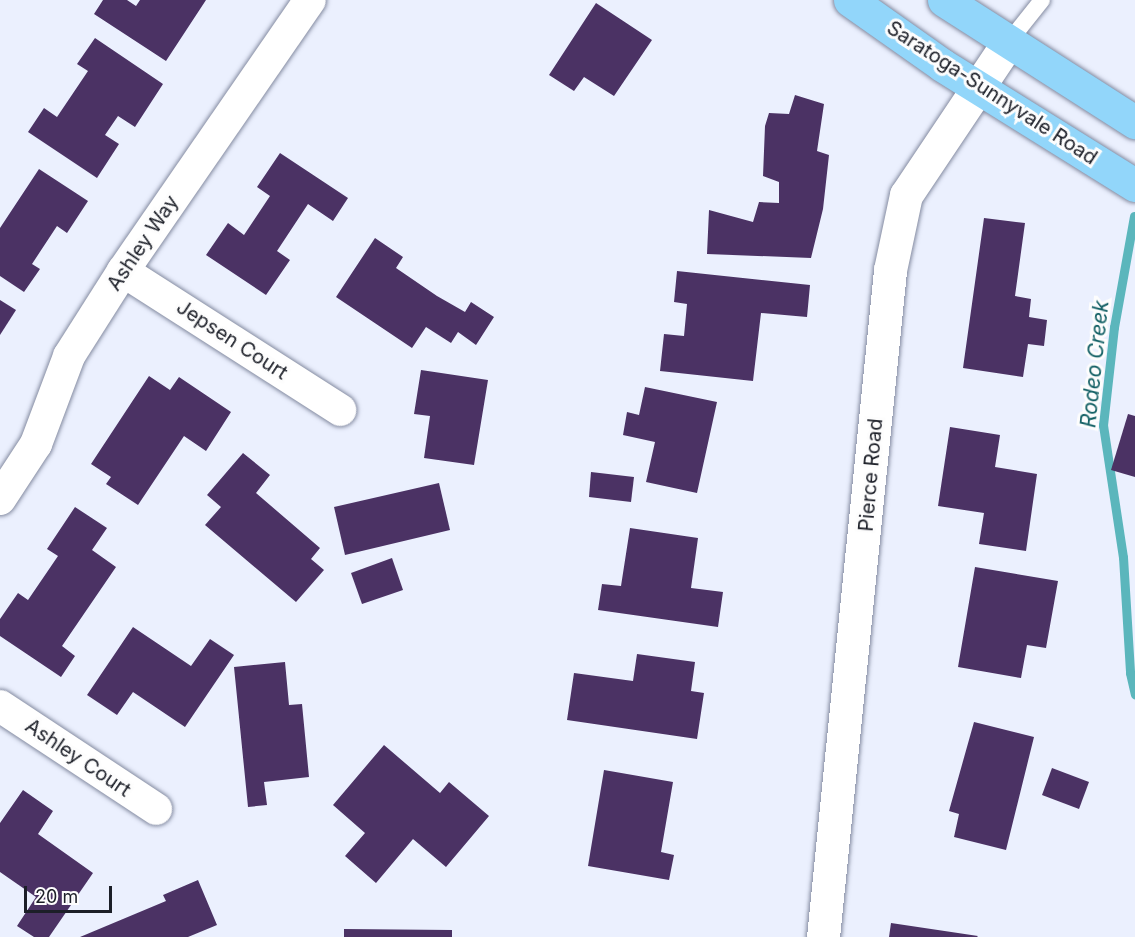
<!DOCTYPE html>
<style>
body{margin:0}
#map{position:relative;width:1135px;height:937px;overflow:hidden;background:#ebf0fe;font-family:Inter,sans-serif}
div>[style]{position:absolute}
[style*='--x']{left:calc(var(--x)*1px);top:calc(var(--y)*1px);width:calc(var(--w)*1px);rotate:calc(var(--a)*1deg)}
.stream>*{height:9px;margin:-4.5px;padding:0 4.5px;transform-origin:4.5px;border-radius:4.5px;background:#5bb6bc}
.building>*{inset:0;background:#4b3264}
.roads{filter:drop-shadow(0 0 2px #848ba1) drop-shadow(0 0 2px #848ba1)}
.service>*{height:16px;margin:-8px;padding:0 8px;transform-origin:8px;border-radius:8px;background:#fff}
.minor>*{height:32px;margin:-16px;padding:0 16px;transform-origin:16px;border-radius:16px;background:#fff}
.tertiary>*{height:33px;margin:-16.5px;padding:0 16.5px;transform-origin:16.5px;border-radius:16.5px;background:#fff}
.primary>*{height:33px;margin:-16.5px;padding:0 16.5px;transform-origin:16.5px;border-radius:16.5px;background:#92d6fa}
span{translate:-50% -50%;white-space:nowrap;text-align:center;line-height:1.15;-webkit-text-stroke:6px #fdfdfd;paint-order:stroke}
.street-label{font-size:20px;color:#1c1f28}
.water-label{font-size:21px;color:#105e63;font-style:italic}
.scale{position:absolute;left:24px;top:886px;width:88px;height:27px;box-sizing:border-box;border:3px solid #1c1f28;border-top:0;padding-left:8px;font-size:18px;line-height:21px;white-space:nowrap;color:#1c1f28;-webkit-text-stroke:4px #fdfdfd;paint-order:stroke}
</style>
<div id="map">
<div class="stream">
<i style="--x:1134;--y:216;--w:113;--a:100.2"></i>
<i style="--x:1114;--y:327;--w:99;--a:96.4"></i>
<i style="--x:1103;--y:425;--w:134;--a:81.4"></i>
<i style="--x:1123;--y:557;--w:116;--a:86.5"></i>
<i style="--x:1130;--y:673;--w:22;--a:77"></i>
</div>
<div class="building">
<i style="clip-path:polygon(103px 0,127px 0,136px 6px,140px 0,206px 0,166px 61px,94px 14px)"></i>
<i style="clip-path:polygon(596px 3px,652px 40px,614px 96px,584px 77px,574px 91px,549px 75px)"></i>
<i style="clip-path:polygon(95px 38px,163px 84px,135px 127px,118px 116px,105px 135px,119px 144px,97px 178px,28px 132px,44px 108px,57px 117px,88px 71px,77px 64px)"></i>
<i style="clip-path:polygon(795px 95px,824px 104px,817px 151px,829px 155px,823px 209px,811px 258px,707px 254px,709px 210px,753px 222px,759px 202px,779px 203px,779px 182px,763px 176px,765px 126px,769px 113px,789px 114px)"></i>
<i style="clip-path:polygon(280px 153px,348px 198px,333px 221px,308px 204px,277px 251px,290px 260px,266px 295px,206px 255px,228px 223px,244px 235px,270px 196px,257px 187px)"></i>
<i style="clip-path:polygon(39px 169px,88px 201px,67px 233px,57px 226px,32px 264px,40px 269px,24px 292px,0 276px,0 228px)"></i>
<i style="clip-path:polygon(984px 218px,1025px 223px,1015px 296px,1031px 299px,1029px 317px,1047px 320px,1044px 346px,1028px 344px,1023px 377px,963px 368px)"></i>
<i style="clip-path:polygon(375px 238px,403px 257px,396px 268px,437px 296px,465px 312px,471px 302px,494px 317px,476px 345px,458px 332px,451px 343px,426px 327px,412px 348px,336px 297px)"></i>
<i style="clip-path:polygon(677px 271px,810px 285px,807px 317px,761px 313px,753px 381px,660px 371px,664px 334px,684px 336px,687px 304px,674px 302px)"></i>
<i style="clip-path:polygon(0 300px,16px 310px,0 335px)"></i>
<i style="clip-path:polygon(421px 370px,488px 380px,474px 465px,424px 458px,430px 416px,414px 414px)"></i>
<i style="clip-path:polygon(149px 376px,170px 390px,179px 377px,231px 412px,206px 451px,184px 436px,138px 505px,106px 484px,111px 477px,91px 464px)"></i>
<i style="clip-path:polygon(645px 387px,717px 402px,697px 493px,646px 482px,655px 442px,623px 435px,627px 412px,639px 415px)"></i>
<i style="clip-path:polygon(1128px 414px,1135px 416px,1135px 477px,1111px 470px)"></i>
<i style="clip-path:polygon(950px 427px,1000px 435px,995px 467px,1037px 474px,1026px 551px,979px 544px,984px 513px,938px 506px)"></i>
<i style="clip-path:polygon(243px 453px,270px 475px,256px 493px,320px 548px,311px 559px,324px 570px,296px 602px,205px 525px,221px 507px,207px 495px)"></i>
<i style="clip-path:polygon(591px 472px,634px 477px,631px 502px,589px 497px)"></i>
<i style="clip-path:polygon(439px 483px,450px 530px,345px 555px,334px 507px)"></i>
<i style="clip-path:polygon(75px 507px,107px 528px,92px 550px,116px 567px,62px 646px,75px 656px,61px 677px,0 636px,0 619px,18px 593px,28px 600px,58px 556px,47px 549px)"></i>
<i style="clip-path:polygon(630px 528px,698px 538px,691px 588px,723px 592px,718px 627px,598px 610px,602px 584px,621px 586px)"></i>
<i style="clip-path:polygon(392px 558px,403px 590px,362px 604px,351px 573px)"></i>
<i style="clip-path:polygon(975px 567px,1058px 581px,1046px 648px,1027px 645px,1021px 678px,958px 667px)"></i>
<i style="clip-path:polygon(133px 627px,191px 666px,210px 639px,234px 655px,185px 727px,133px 692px,117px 715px,87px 695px)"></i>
<i style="clip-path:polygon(637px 654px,695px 662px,691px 691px,704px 693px,697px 739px,567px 720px,574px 673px,633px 681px)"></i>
<i style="clip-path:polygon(285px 662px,289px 705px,302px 704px,309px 777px,264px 782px,267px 805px,248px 807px,234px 667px)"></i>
<i style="clip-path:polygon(974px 722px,1034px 737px,1006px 850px,954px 837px,959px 814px,949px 811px)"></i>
<i style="clip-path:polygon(384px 745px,440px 793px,449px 782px,489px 816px,446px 867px,413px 839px,376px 883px,345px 856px,365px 833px,333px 805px)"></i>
<i style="clip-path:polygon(1052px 768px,1089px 782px,1079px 809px,1042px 795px)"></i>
<i style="clip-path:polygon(604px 770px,673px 782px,661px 852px,674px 855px,669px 880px,588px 866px)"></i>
<i style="clip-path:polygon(23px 790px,53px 811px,38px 834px,93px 873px,49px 937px,34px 937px,17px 926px,36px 897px,0 872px,0 823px)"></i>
<i style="clip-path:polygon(198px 880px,217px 925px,188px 937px,80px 937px,166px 901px,163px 895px)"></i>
<i style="clip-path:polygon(891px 923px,978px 936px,977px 937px,889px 937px)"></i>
<i style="clip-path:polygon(344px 929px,452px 930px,452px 937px,344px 937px)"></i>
</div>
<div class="roads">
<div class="service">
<i style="--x:1007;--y:44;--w:56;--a:-51.5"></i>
</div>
<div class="minor">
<i style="--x:123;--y:271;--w:258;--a:32.6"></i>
<i style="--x:0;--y:499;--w:66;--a:-56.8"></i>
<i style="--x:36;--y:444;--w:94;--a:-69.4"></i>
<i style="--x:69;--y:356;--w:101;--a:-57.6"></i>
<i style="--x:123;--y:271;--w:329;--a:-55.4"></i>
<i style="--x:0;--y:706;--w:187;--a:33.4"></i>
</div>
<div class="tertiary">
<i style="--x:823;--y:937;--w:670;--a:-84.26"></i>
<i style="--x:890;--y:270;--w:77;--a:-78"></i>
<i style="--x:906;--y:195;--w:182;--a:-56.2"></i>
</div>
<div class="primary">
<i style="--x:850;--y:0;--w:113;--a:35.2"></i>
<i style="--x:942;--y:65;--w:227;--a:31.9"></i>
<i style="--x:944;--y:0;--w:227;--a:32.6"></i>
</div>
</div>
<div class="street-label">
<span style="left:992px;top:93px;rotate:33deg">Saratoga-Sunnyvale Road</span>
<span style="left:143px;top:243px;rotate:-56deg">Ashley Way</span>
<span style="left:232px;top:340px;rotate:33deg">Jepsen Court</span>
<span style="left:871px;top:475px;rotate:-85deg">Pierce Road</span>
<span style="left:78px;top:758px;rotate:34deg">Ashley Court</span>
</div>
<div class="water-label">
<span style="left:1095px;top:364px;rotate:-84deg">Rodeo Creek</span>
</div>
<div class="scale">20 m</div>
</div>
